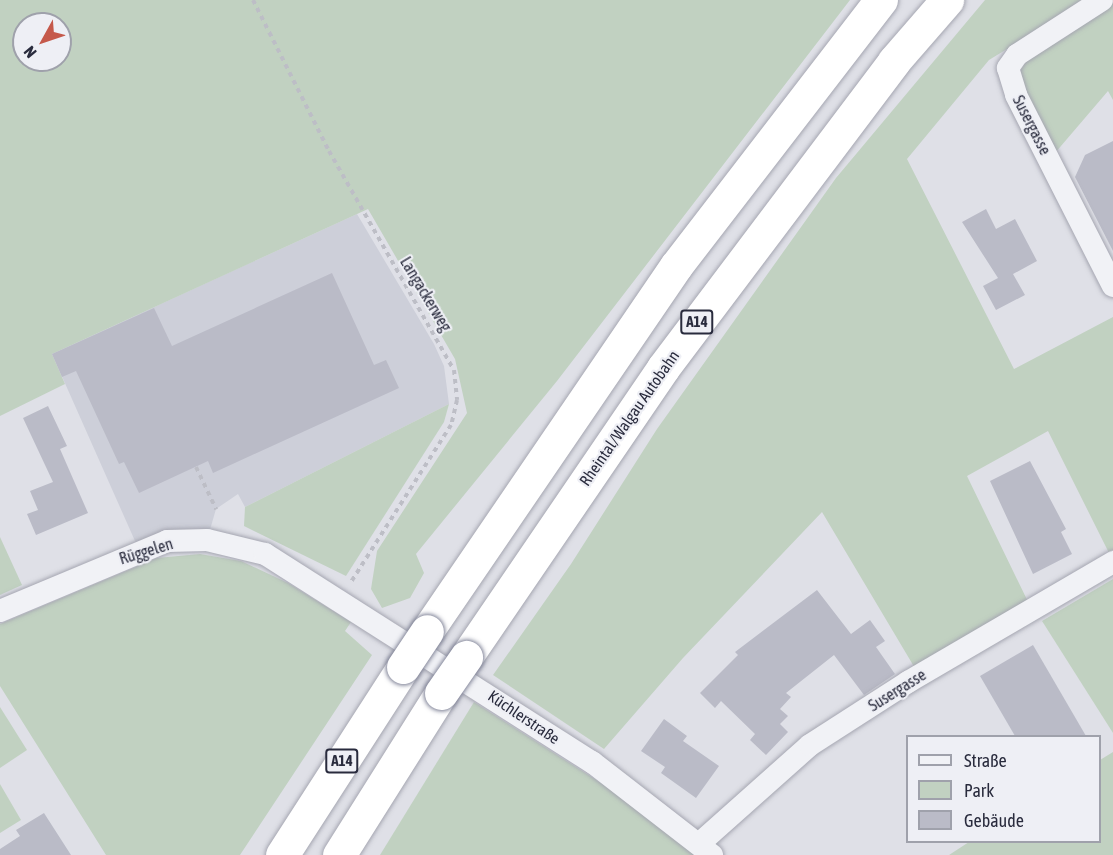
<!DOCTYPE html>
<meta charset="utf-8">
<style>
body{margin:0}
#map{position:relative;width:1113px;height:855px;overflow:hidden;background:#dfe0e7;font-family:"Asap Condensed",sans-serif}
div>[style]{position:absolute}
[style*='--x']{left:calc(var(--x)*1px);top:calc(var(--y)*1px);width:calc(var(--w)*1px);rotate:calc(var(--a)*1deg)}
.built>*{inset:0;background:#cdcfd9}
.green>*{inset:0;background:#c1d1c1}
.building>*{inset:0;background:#babbc7}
.path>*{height:4px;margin-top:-2px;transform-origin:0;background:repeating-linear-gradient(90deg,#bdbec6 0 4.5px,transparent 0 9px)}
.roads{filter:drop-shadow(0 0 2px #a5a6b1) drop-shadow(0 0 2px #a5a6b1)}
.minor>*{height:22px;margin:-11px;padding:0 11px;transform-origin:11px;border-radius:11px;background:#f1f2f6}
.motorway>*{height:33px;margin:-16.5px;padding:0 16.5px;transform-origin:16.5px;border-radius:16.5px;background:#fff}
.bridges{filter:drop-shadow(0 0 2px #878a9d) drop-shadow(0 0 2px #878a9d)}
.motorway-bridge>*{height:33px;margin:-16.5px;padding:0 16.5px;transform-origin:16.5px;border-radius:16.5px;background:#fff}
span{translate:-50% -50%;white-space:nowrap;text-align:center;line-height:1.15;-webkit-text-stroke:4.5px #eeeff5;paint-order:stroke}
.shield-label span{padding:2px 4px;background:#eeeff5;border:2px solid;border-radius:4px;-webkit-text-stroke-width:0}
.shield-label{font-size:15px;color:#292b3d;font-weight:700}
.street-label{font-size:16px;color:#292b3d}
.legend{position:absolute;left:906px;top:735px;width:195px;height:108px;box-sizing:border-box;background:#eeeff5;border:2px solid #9fa1ab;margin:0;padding:8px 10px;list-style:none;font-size:18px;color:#292b3d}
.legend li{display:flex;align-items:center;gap:12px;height:30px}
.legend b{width:30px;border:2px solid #9fa1ab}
.north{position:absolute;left:12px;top:12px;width:60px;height:60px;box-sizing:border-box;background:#eeeff5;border:2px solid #9fa1ab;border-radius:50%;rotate:230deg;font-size:16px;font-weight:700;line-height:24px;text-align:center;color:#292b3d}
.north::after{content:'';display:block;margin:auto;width:21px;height:27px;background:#c5594b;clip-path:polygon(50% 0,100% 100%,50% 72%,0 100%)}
</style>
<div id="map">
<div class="built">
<i style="clip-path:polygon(357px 214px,434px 344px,444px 366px,449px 404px,245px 507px,238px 494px,216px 509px,207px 540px,139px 550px,52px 354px)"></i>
</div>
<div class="green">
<i style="clip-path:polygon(evenodd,0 0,850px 0,557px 381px,416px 554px,424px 573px,410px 598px,382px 608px,371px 589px,377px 551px,467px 413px,455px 359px,368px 209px,52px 354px,65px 384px,0 416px,0 0,24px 24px,60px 24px,60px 60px,24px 60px,24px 24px)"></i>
<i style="clip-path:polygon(985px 0,1087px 0,989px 60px,907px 159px,1014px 369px,1113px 317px,1113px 550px,1109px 553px,1048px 431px,967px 476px,1032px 610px,919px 675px,822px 512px,683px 658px,604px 749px,493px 675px,571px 564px,657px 429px,836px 178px)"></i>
<i style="clip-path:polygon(1113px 2px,1113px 100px,1108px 91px,1055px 153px,1023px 91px,1020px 71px,1030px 55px)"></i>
<i style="clip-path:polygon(449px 404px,444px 422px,346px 576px,244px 526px,245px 507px)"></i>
<i style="clip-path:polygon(0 537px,22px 585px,0 595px)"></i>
<i style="clip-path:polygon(200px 554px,241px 561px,288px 583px,351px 622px,345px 631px,372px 655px,240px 855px,106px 855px,0 686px,0 624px,157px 558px)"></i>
<i style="clip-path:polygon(1113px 579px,1113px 733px,1042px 621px)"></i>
<i style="clip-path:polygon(474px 702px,612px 790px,695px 855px,380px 855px)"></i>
<i style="clip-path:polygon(0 707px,27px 750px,0 768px)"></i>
<i style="clip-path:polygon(1113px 752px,1113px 855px,949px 855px,969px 842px,1100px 842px,1100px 760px)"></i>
<i style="clip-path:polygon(0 784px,21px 820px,0 833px)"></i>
</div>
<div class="building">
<i style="clip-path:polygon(1113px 141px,1113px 251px,1075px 177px,1085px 155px)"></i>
<i style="clip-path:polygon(986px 209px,996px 229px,1015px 219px,1037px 261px,1013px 274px,1025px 295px,996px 310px,983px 286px,998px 278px,962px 222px)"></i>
<i style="clip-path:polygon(332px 273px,374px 365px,386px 360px,399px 388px,213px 473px,208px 461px,139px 493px,124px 462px,119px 464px,76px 371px,62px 377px,52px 354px,154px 308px,172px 346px)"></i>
<i style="clip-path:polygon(48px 406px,67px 446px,60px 449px,88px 513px,36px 535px,27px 514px,38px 510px,30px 491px,53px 482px,23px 418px)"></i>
<i style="clip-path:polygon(1030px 461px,1066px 529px,1061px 532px,1072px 554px,1033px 574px,990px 481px)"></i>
<i style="clip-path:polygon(817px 590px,851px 634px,870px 620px,885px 641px,876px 647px,895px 674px,864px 695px,834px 655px,786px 693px,791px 697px,780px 709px,788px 716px,780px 724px,788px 732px,766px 755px,750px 740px,755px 734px,721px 701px,715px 708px,700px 693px,738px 655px,735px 652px)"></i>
<i style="clip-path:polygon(1033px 645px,1086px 736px,1015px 736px,980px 676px)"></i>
<i style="clip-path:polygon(664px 719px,687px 736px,683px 741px,719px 766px,696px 798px,661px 773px,665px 767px,641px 751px)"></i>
<i style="clip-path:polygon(44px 813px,71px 855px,0 855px,0 849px,20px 836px,16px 830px)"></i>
</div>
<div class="path">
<i style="--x:253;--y:0;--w:169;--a:63.3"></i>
<i style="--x:329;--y:151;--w:252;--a:60.3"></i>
<i style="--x:454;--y:370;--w:30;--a:84"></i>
<i style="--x:457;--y:400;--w:26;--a:103"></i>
<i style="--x:451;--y:425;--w:186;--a:122.5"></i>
<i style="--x:196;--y:467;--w:47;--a:64.5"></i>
</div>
<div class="roads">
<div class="minor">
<i style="--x:1102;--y:0;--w:101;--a:147.1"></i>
<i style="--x:1017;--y:55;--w:16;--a:125"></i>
<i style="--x:1008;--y:68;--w:28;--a:73"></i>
<i style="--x:1016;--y:95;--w:214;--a:63.1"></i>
<i style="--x:0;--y:611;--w:181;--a:-22.7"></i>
<i style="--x:167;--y:541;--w:40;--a:-1.4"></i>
<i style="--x:207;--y:540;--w:60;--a:13.6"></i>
<i style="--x:265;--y:554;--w:388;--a:32.5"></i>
<i style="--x:592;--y:762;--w:152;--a:37.8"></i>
<i style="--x:700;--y:843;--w:147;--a:-41.7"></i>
<i style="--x:810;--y:745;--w:117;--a:-32.7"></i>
<i style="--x:908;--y:682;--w:238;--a:-30.3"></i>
</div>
<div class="motorway">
<i style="--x:427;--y:631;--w:442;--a:-55.7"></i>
<i style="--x:676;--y:266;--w:336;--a:-52.4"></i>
<i style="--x:466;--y:657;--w:350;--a:-55.7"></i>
<i style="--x:663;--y:368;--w:384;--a:-53"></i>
<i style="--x:894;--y:61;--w:81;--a:-49"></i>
<i style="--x:282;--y:855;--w:224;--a:-57.2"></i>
<i style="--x:339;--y:855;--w:191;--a:-57.8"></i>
</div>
</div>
<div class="bridges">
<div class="motorway-bridge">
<i style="--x:403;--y:667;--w:43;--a:-56.3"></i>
<i style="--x:441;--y:693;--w:44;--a:-55.2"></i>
</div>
</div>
<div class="shield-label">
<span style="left:697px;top:322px">A14</span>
<span style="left:342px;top:761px">A14</span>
</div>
<div class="street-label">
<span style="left:1032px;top:125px;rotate:63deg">Susergasse</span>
<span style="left:426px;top:294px;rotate:59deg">Langackerweg</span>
<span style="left:629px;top:418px;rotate:-55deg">Rheintal/Walgau Autobahn</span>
<span style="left:146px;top:551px;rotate:-17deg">Rüggelen</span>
<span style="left:897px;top:690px;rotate:-32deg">Susergasse</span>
<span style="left:524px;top:717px;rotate:34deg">Küchlerstraße</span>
</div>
<ul class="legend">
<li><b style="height:8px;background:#f1f2f6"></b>Straße</li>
<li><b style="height:16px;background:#c1d1c1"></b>Park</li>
<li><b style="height:16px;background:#babbc7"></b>Gebäude</li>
</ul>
<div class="north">N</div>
</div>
